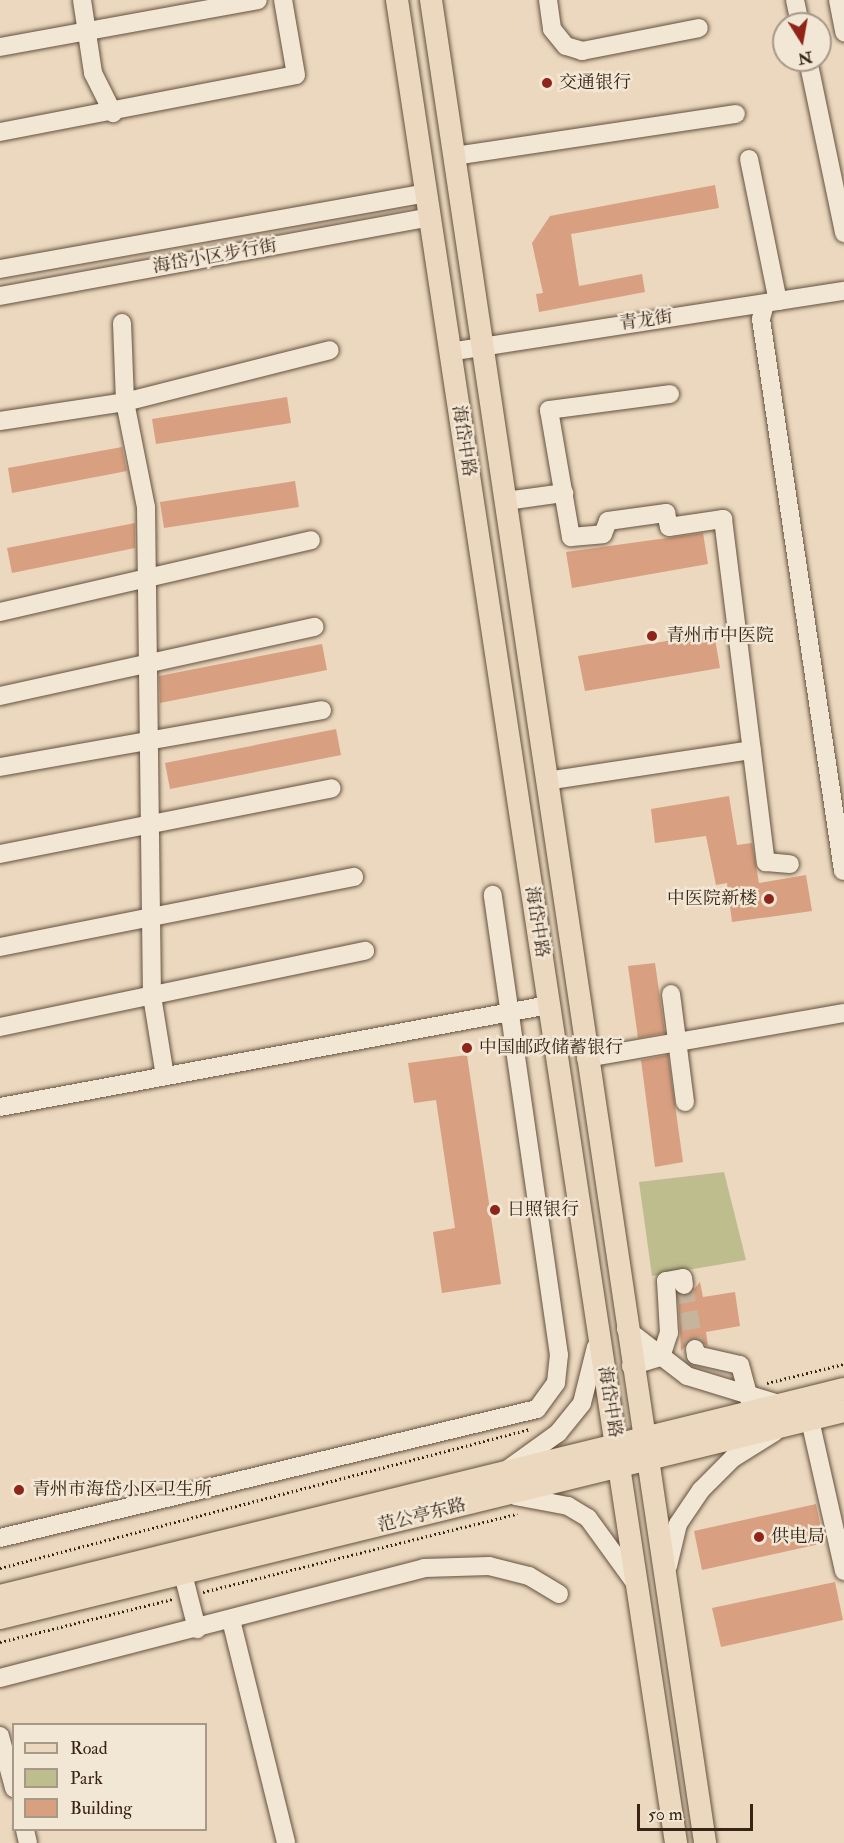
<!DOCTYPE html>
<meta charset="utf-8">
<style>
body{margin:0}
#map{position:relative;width:844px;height:1843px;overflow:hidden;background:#ebd8be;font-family:"IM FELL Double Pica","Noto Serif SC",serif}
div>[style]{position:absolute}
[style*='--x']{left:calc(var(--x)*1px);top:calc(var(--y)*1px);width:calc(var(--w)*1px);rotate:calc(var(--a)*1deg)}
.green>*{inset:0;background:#bdbd8d}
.building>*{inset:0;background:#d89f80}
.minor-tunnel>*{height:18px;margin-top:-9px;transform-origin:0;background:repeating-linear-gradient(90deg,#c7b49c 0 18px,transparent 0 27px)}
.path>*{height:3px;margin-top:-1.5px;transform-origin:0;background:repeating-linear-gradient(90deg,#372415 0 1.5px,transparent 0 4.5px)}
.roads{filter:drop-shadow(0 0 2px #64513f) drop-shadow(0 0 2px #64513f)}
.minor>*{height:18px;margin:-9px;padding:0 9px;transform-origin:9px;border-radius:9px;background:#f2e6d5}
.major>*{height:22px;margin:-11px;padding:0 11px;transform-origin:11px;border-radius:11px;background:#ebd8be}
.dots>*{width:16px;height:16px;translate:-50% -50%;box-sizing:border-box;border:3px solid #f2e6d5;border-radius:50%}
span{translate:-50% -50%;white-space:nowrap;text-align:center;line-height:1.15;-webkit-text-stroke:5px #f2e6d5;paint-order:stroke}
.poi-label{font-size:18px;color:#372415}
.left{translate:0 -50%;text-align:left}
.right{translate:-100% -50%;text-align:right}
.street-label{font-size:18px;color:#372415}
.legend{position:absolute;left:12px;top:1723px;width:195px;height:108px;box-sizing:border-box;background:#f2e6d5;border:2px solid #a79888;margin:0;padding:8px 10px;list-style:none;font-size:18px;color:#372415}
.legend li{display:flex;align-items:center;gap:12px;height:30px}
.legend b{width:30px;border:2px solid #a79888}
.north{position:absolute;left:772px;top:12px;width:60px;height:60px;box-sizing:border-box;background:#f2e6d5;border:2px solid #a79888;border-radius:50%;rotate:169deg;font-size:16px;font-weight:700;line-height:24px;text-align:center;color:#372415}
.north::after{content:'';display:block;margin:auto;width:21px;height:27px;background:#8f2418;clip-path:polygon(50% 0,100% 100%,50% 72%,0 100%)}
.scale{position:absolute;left:637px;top:1804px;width:116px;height:27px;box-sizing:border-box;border:3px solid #372415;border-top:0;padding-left:8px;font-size:18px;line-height:21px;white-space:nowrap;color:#372415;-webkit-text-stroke:4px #f2e6d5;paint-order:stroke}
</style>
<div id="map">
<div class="green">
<i style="clip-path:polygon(724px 1172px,746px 1260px,652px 1276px,639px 1182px)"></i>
</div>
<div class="building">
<i style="clip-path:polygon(715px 185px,719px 208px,571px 234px,579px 286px,642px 274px,645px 292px,539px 312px,536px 294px,543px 293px,532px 243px,550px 216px)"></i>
<i style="clip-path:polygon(287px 397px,291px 423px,156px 444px,152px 419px)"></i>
<i style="clip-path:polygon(122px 447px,127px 471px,12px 493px,8px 468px)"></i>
<i style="clip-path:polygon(295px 481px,299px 507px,164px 528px,160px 502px)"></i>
<i style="clip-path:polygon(135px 523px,135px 548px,12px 573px,7px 548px)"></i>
<i style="clip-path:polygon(703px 533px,708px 564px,572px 588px,566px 552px)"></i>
<i style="clip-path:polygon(714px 633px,720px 668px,585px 691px,578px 656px)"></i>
<i style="clip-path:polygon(322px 644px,327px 670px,160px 703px,159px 676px)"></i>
<i style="clip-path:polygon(336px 729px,341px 755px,170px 789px,165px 763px)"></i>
<i style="clip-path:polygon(729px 796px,737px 845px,752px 843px,759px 883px,806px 875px,812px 911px,732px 922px,727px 883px,716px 885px,706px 836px,655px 843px,651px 809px)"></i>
<i style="clip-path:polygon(655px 963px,665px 1033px,638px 1038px,628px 966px)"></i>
<i style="clip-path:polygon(467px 1055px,501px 1284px,442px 1293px,433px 1232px,455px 1228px,436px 1100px,414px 1103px,408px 1063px)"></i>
<i style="clip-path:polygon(668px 1055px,683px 1162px,655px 1167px,641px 1060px)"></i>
<i style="clip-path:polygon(700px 1282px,703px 1297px,735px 1292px,740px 1326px,706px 1332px,708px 1346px,693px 1338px,681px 1351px,678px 1294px,690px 1294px)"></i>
<i style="clip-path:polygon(816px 1504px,824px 1543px,702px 1570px,694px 1531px)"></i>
<i style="clip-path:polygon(835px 1582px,843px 1620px,721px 1647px,712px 1608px)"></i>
</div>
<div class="minor-tunnel">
<i style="--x:684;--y:1285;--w:65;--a:80.2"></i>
</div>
<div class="path">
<i style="--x:767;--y:1383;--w:79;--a:-13.9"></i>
<i style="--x:0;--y:1568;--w:548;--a:-14.7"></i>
<i style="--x:203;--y:1592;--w:324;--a:-14"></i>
<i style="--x:0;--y:1642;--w:178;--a:-14"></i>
</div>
<div class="roads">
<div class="minor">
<i style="--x:82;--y:0;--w:74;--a:81.4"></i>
<i style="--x:93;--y:73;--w:45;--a:63.4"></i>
<i style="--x:548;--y:0;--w:29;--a:82"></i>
<i style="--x:552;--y:29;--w:22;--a:51"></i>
<i style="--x:566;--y:46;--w:17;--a:17"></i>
<i style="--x:582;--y:51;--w:119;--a:-11.1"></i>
<i style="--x:795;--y:0;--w:25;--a:78"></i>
<i style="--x:838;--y:0;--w:33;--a:79"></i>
<i style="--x:0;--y:47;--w:262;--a:-10.3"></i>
<i style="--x:808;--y:60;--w:177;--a:78.2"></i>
<i style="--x:0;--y:132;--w:301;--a:-10.9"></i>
<i style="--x:296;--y:75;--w:76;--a:-99.8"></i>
<i style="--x:454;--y:156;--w:285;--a:-8.5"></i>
<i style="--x:749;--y:159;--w:145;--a:78.5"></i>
<i style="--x:0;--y:269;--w:433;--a:-10.1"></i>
<i style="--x:0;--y:296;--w:436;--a:-10.4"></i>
<i style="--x:765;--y:304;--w:16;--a:105"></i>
<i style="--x:761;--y:319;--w:558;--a:81.55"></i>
<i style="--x:122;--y:323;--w:79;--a:87.8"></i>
<i style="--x:125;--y:402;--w:107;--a:78.7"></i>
<i style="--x:146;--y:507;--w:489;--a:89.3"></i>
<i style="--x:152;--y:996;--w:81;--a:80.8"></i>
<i style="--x:449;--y:352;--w:400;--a:-8.8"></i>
<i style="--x:670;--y:394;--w:122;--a:172.5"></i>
<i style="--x:549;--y:410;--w:129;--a:80.2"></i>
<i style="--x:571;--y:537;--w:32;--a:-5"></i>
<i style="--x:603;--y:534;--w:14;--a:-69"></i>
<i style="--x:608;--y:521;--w:59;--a:-7.9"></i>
<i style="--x:666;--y:513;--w:14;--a:78"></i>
<i style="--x:669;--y:527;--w:55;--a:-8.4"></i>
<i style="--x:723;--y:519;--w:346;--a:82.9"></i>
<i style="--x:766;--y:862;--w:24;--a:5"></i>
<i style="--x:0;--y:421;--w:126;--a:-8.6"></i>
<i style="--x:125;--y:402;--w:211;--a:-14.2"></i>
<i style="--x:506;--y:501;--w:59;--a:-7.9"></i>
<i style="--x:0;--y:612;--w:319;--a:-13"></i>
<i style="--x:0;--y:696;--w:322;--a:-12.4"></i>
<i style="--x:0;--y:767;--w:327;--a:-10"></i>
<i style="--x:546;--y:781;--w:208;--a:-8.6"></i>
<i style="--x:0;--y:854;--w:338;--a:-11.2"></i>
<i style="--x:0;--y:947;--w:361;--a:-11.2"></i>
<i style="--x:671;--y:994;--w:109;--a:82.6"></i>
<i style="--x:0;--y:1027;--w:373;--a:-11.8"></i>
<i style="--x:586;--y:1058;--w:262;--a:-9.9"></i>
<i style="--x:0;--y:1107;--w:558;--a:-10.53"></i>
<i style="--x:626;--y:1329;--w:77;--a:37.6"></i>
<i style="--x:687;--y:1376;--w:99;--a:17"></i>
<i style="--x:695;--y:1349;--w:6;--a:81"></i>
<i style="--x:696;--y:1355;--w:45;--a:12.8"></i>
<i style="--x:740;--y:1365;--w:41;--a:74.6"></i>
<i style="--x:631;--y:1366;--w:31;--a:-17"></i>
<i style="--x:661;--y:1357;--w:25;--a:-72"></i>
<i style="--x:669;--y:1333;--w:52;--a:-93.3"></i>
<i style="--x:666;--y:1281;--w:17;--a:-10"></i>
<i style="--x:683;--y:1278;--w:7;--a:82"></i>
<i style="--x:810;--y:1420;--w:155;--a:77.3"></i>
<i style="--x:508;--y:1469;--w:62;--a:-35.8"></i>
<i style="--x:558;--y:1433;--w:38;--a:-51"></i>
<i style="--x:582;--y:1403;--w:58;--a:-76"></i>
<i style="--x:515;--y:1496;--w:54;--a:10.7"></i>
<i style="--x:568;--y:1506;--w:23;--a:31"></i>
<i style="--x:588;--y:1518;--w:82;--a:54"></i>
<i style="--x:0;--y:1538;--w:552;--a:-13.51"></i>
<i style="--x:537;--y:1409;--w:32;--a:-54"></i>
<i style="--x:556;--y:1383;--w:28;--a:-84"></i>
<i style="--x:559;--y:1355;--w:465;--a:-98.2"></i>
<i style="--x:668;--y:1566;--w:43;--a:-76.6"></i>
<i style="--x:678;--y:1524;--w:41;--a:-55.9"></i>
<i style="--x:701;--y:1490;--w:45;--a:-45"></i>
<i style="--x:733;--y:1458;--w:49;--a:-31.8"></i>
<i style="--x:183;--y:1574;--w:57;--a:75.7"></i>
<i style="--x:231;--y:1620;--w:230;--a:76.1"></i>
<i style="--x:0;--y:1678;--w:438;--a:-14.5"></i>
<i style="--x:424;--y:1568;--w:65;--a:-1.8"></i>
<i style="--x:489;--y:1566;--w:41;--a:14"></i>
<i style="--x:529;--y:1576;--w:35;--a:31"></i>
<i style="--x:0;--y:1736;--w:54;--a:74.9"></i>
<i style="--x:25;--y:1830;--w:13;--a:77"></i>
</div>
<div class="major">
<i style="--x:397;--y:0;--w:1864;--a:81.39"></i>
<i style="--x:431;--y:0;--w:1863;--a:81.54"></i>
<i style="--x:0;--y:1596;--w:869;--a:-13.78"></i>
<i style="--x:0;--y:1618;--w:869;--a:-13.78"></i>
</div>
</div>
<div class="dots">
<i style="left:547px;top:83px;background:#8f2418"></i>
<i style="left:652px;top:636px;background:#8f2418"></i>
<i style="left:769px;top:899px;background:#8f2418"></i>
<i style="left:467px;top:1048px;background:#8f2418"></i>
<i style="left:495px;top:1210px;background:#8f2418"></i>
<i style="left:19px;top:1490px;background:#8f2418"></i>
<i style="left:759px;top:1537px;background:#8f2418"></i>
</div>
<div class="poi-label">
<span class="left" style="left:559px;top:83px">交通银行</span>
<span class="left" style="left:666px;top:636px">青州市中医院</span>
<span class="right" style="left:757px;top:899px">中医院新楼</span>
<span class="left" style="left:479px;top:1048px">中国邮政储蓄银行</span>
<span class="left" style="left:507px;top:1210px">日照银行</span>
<span class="left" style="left:32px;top:1490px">青州市海岱小区卫生所</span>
<span class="left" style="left:771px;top:1537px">供电局</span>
</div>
<div class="street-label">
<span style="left:215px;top:257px;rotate:-10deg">海岱小区步行街</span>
<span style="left:646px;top:321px;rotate:-8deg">青龙街</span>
<span style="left:463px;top:441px;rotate:81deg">海岱中路</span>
<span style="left:536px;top:922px;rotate:81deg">海岱中路</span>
<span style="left:609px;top:1402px;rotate:81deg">海岱中路</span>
<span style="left:422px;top:1516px;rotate:-14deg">范公亭东路</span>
</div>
<ul class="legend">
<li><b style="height:8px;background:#ebd8be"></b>Road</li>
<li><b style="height:16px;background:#bdbd8d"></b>Park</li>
<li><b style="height:16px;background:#d89f80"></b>Building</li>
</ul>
<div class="north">N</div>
<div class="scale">50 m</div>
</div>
